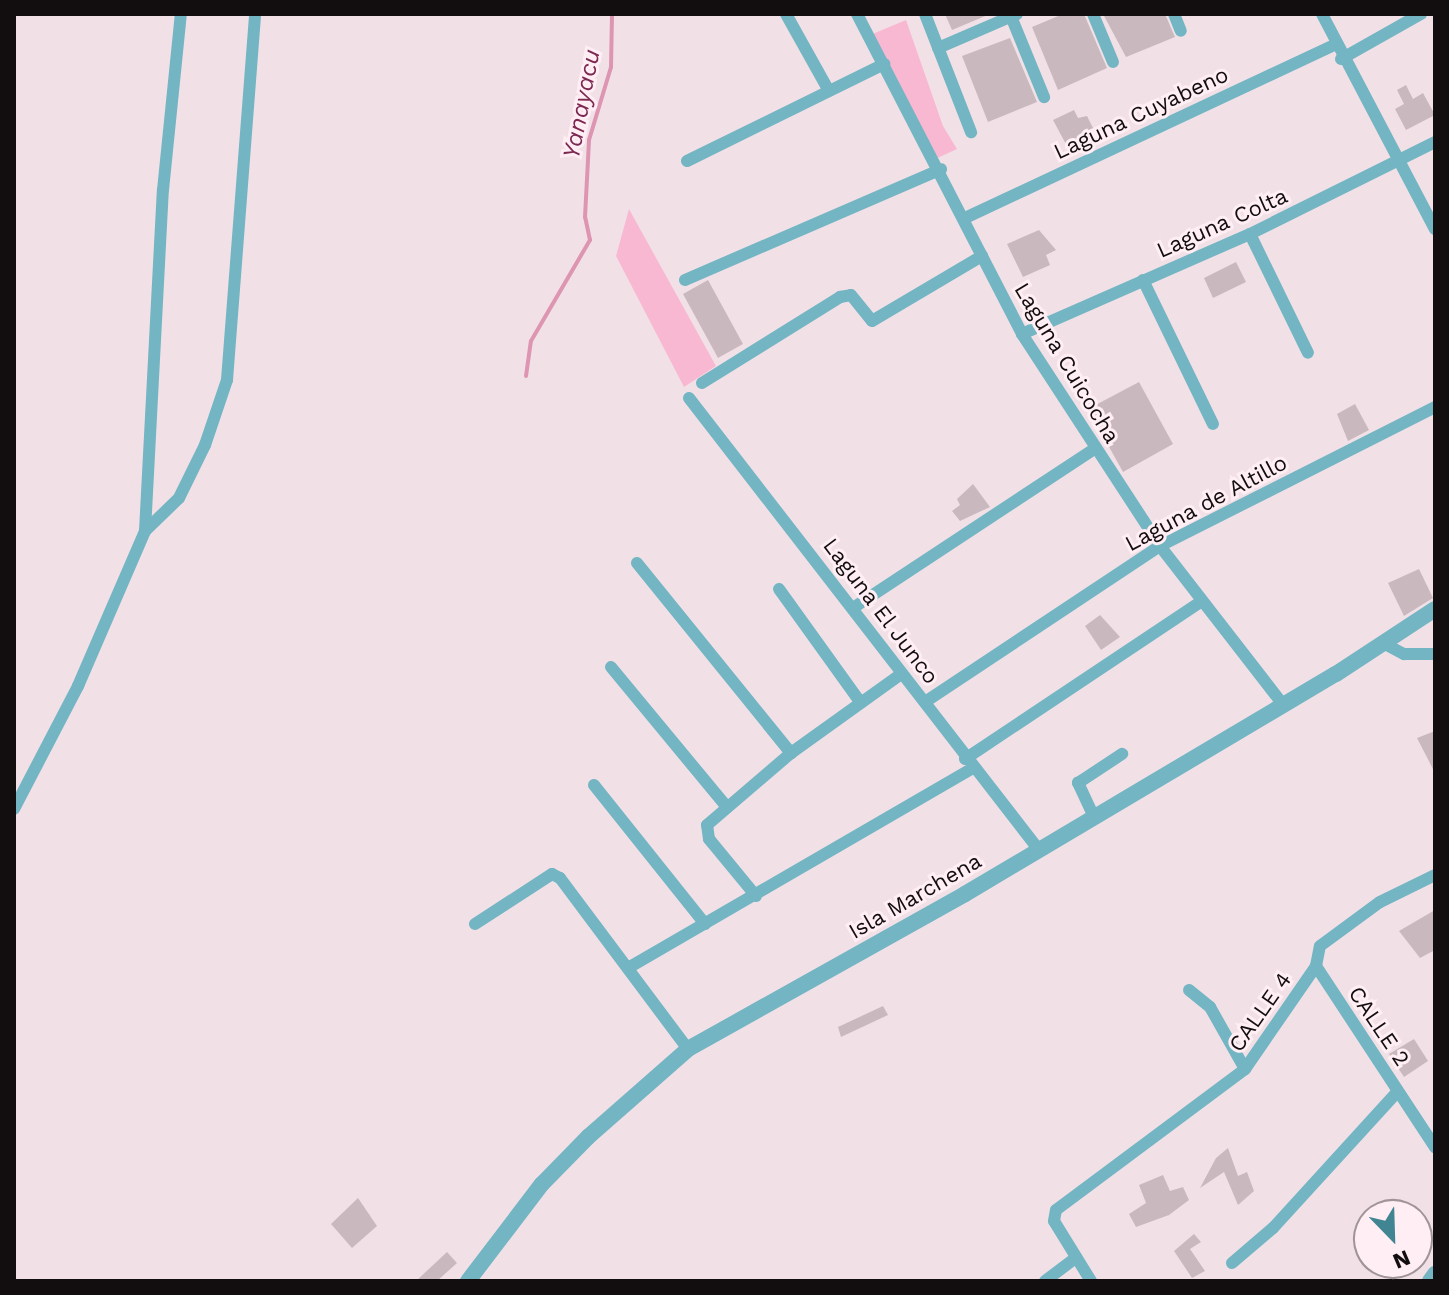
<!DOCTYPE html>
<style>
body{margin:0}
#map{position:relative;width:1449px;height:1295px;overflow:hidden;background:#f1e1e7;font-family:"Work Sans",sans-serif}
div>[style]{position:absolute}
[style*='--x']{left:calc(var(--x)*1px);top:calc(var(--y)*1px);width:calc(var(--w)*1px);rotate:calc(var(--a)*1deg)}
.green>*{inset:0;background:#f9b8d2}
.stream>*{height:4px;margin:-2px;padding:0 2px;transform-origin:2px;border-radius:2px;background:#dd95b2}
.building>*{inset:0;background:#c9b9bf}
.minor>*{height:12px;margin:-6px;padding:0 6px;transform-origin:6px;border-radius:6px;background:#73b5c3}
.tertiary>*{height:16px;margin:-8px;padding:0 8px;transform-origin:8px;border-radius:8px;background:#73b5c3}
span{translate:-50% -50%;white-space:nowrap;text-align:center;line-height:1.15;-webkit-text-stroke:6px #ffeef4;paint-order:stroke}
.street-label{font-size:22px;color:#120d0e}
.water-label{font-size:24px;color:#7c2851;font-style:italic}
.frame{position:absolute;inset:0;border:16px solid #120d0e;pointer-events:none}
.north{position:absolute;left:1353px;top:1199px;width:80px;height:80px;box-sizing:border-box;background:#ffeef4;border:2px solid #a09498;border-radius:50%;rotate:157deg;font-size:22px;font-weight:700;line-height:32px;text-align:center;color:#120d0e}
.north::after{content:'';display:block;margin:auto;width:28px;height:36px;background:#418593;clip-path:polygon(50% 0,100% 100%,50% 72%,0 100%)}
</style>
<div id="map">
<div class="green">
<i style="clip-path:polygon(906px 20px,943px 126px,957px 149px,929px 162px,870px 35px)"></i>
<i style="clip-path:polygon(629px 209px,716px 366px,684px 387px,616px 256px)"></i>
</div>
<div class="stream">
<i style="--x:526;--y:376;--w:35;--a:-82"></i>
<i style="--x:531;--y:341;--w:117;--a:-59.7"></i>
<i style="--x:590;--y:240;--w:24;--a:-102"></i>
<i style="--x:585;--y:217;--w:77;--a:-87"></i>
<i style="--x:589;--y:140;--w:76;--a:-73.2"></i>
<i style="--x:611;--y:67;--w:53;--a:-88.9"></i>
</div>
<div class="building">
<i style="clip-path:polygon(945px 14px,990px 14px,952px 30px)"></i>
<i style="clip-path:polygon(1063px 14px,1084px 14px,1107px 68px,1058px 90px,1032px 27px)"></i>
<i style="clip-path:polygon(1103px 14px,1165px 14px,1175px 37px,1126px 57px)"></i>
<i style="clip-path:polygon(1010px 38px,1037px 102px,988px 122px,962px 56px)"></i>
<i style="clip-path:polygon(1406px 85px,1413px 99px,1423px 93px,1435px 115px,1406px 130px,1395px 109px,1404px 104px,1397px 90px)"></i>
<i style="clip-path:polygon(1074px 110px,1078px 118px,1087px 116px,1096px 134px,1068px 148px,1053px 120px)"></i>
<i style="clip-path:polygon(1039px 230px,1056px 250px,1046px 255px,1050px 265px,1023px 277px,1007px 244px)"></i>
<i style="clip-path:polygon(1236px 262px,1246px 282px,1213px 298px,1204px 278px)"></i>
<i style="clip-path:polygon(708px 280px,743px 344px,718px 358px,683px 294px)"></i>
<i style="clip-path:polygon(1139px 382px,1173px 444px,1123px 472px,1088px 409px)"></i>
<i style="clip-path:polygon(1355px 404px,1369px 430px,1348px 441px,1337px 414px)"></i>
<i style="clip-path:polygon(973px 484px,990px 507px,960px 521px,952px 511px,960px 505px,957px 499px)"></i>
<i style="clip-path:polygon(1419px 569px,1433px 598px,1404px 616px,1388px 583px)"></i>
<i style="clip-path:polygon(1100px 615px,1120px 637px,1101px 650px,1085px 626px)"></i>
<i style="clip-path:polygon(1435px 731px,1435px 773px,1417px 738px)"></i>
<i style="clip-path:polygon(1435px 910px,1435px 950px,1420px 958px,1399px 931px)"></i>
<i style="clip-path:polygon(883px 1006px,888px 1015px,841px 1037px,838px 1027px)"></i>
<i style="clip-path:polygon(1414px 1039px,1428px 1061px,1404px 1077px,1389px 1054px)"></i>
<i style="clip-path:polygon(1228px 1148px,1238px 1176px,1247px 1172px,1254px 1191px,1238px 1205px,1224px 1172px,1200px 1188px,1216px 1158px)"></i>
<i style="clip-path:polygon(1163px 1175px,1170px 1191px,1183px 1187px,1189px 1200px,1169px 1215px,1136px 1227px,1129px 1214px,1146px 1203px,1139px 1185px)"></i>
<i style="clip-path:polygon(358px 1198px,377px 1226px,352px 1248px,331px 1224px)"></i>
<i style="clip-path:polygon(1194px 1234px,1201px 1242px,1190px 1249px,1205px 1271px,1192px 1278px,1174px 1251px)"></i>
<i style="clip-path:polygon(447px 1252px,457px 1263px,437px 1281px,416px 1281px)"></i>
</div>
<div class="minor">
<i style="--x:786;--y:14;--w:88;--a:60.8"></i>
<i style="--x:857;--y:14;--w:360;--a:62.7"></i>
<i style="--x:1022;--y:334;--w:253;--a:56.9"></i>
<i style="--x:1160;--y:546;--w:202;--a:52.2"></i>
<i style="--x:925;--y:14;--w:127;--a:68.7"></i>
<i style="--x:1010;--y:14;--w:90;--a:67.7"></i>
<i style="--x:1093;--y:14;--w:52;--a:67.4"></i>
<i style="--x:1174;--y:14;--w:18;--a:68"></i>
<i style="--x:1322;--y:14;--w:243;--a:62.3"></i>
<i style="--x:938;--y:48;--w:86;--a:-23.3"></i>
<i style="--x:1341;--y:59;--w:92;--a:-29.4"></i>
<i style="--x:687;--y:161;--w:220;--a:-26.2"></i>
<i style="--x:965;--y:218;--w:408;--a:-25.1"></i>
<i style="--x:1250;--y:234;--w:132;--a:64"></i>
<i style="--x:685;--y:280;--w:279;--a:-23.4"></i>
<i style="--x:1143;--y:280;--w:160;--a:64.1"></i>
<i style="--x:1022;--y:334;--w:249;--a:-23.7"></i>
<i style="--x:1250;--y:234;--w:207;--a:-26.4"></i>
<i style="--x:702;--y:383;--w:163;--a:-31.9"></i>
<i style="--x:840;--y:297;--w:11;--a:-10"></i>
<i style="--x:851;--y:295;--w:33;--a:51"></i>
<i style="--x:872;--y:321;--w:128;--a:-30.6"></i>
<i style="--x:689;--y:398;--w:572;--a:52.25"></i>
<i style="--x:145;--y:531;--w:341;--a:-87"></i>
<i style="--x:163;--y:190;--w:177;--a:-84.2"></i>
<i style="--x:637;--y:563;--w:245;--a:51"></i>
<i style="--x:779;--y:589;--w:140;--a:54.3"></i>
<i style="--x:853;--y:608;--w:289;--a:-33.4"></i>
<i style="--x:1383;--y:643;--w:24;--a:28"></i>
<i style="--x:1404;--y:654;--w:31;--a:0"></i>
<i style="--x:611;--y:667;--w:180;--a:50.4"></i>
<i style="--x:925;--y:702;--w:282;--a:-33.6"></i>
<i style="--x:1160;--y:546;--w:308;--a:-26.8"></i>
<i style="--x:965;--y:759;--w:283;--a:-33.7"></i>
<i style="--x:594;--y:785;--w:178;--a:51.4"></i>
<i style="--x:14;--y:809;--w:139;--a:-62.5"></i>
<i style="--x:78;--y:686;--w:169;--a:-66.6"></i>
<i style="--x:145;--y:531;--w:47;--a:-44.1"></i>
<i style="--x:179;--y:498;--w:59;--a:-63.9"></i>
<i style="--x:205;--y:445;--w:69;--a:-71.3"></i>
<i style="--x:227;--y:380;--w:367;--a:-85.6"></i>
<i style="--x:1094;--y:817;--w:38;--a:-115"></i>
<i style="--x:1078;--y:783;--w:53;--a:-33.4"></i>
<i style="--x:756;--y:896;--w:74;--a:-129.5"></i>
<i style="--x:709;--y:839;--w:14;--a:-98"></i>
<i style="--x:707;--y:825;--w:111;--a:-40.6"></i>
<i style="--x:791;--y:753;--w:134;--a:-35.6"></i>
<i style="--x:475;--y:924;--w:92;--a:-33"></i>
<i style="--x:552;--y:874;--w:9;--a:27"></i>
<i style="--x:560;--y:878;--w:214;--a:53.2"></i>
<i style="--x:1316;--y:966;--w:217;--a:56.7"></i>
<i style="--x:628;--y:968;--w:399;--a:-30.1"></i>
<i style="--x:1189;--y:990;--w:27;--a:39"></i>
<i style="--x:1210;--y:1007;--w:71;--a:60.6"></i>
<i style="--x:1232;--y:1263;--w:54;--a:-40.5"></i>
<i style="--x:1273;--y:1228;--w:185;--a:-47.6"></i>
<i style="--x:1045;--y:1281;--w:39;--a:-37"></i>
<i style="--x:1091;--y:1281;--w:70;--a:-121.7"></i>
<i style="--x:1054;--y:1221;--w:11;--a:-80"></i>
<i style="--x:1056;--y:1210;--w:236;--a:-36.7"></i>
<i style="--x:1245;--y:1069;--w:125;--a:-55.4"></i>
<i style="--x:1316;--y:966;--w:20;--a:-79"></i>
<i style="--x:1320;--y:946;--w:74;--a:-36.3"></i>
<i style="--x:1380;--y:902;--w:61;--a:-26.1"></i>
</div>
<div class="tertiary">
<i style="--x:468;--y:1281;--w:122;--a:-52.7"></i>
<i style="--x:542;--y:1184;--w:66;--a:-45.6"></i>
<i style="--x:588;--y:1137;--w:133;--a:-41.3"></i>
<i style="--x:688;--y:1049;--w:317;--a:-29.2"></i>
<i style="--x:965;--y:894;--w:431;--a:-30.7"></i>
<i style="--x:1336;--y:674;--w:118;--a:-33.3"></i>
<i style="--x:1430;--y:1281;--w:9;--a:-54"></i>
</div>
<div class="street-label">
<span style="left:1141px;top:113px;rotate:-25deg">Laguna Cuyabeno</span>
<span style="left:1222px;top:223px;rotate:-24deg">Laguna Colta</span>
<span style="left:1067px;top:363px;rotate:59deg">Laguna Cuicocha</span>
<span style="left:1206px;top:503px;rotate:-28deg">Laguna de Altillo</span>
<span style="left:881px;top:611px;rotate:53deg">Laguna El Junco</span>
<span style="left:915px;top:896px;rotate:-30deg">Isla Marchena</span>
<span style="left:1260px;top:1012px;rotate:-55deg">CALLE 4</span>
<span style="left:1379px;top:1026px;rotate:56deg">CALLE 2</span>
</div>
<div class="water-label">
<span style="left:582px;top:104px;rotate:-79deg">Yanayacu</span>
</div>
<div class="frame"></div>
<div class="north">N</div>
</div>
